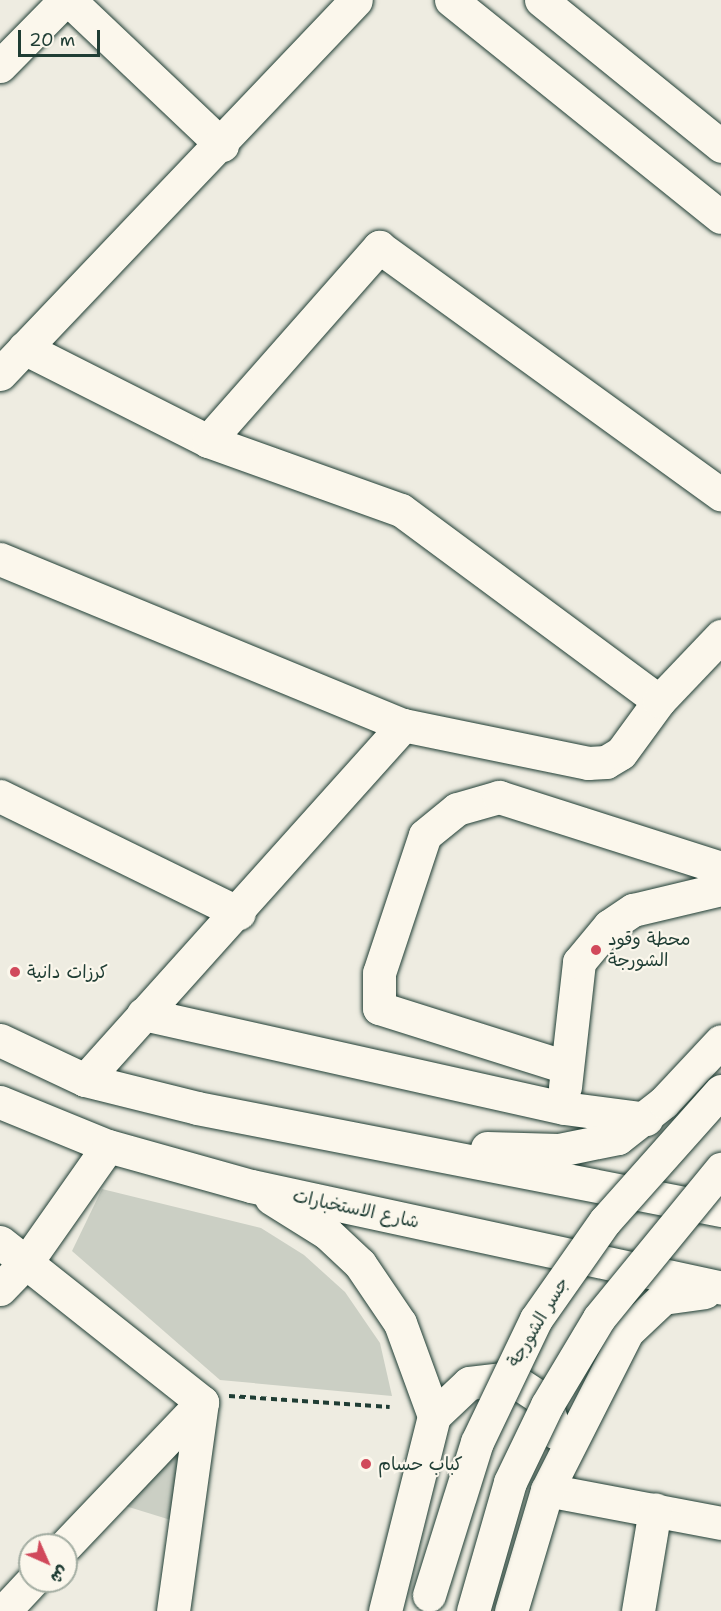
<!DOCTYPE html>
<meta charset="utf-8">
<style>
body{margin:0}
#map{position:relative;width:721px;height:1611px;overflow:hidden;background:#eeece1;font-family:"Shantell Sans","Playpen Sans Arabic",sans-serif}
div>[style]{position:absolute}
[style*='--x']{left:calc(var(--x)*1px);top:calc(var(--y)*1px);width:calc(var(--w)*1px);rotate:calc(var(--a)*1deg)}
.green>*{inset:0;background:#cbcfc4}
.path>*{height:4px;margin-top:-2px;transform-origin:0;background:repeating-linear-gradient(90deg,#1f3d34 0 6px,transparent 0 10.5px)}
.roads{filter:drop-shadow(0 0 2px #1f3d34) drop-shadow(0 0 2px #1f3d34)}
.minor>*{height:33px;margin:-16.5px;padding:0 16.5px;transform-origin:16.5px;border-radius:16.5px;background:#fbf7ec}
.major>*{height:33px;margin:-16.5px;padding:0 16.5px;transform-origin:16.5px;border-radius:16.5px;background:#fbf7ec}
.bridges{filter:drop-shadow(0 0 2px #1f3d34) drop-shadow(0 0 2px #1f3d34)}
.major-bridge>*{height:33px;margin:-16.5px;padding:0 16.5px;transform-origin:16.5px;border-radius:16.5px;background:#fbf7ec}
.dots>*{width:16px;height:16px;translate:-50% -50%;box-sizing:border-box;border:3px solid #fbf7ec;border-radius:50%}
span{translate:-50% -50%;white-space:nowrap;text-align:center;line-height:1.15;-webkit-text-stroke:4.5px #fbf7ec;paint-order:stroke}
.poi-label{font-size:18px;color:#1f3d34}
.left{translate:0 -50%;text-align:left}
.street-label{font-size:18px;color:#1f3d34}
.north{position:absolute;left:18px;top:1533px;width:60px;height:60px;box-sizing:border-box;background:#fbf7ec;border:2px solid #a3ada2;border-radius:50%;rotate:135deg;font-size:16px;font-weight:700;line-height:24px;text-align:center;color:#1f3d34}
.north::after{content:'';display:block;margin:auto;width:21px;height:27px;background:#d1495b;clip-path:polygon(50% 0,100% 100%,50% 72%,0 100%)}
.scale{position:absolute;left:18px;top:30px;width:82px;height:27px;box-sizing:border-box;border:3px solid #1f3d34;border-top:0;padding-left:8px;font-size:18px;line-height:21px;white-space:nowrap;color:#1f3d34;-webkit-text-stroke:4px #fbf7ec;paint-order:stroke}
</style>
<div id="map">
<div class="green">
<i style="clip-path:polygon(102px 1189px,261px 1228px,304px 1255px,345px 1292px,380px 1343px,392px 1396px,220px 1380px,72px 1251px)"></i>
<i style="clip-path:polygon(186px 1439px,174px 1521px,119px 1504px)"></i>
</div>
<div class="path">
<i style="--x:229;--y:1396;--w:161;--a:3.9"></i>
</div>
<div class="roads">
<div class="minor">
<i style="--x:69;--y:0;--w:211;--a:43.5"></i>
<i style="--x:451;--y:0;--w:346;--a:38.8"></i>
<i style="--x:541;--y:0;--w:232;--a:39"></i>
<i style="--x:0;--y:66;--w:93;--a:-45.4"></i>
<i style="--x:24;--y:348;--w:206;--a:26.8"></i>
<i style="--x:208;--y:441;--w:205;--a:19.7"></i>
<i style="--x:401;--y:510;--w:321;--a:36.5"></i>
<i style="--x:0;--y:374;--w:516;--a:-46.41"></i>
<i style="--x:208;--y:441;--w:259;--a:-48.6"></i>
<i style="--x:379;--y:247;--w:422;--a:35.9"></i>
<i style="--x:0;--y:559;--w:436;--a:22.4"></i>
<i style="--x:403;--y:725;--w:189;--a:11.6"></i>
<i style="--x:588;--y:763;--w:18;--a:-3"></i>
<i style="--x:606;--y:762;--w:17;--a:-31"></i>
<i style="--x:621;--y:753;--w:64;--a:-53.8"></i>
<i style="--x:659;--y:701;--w:90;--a:-46.4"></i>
<i style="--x:0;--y:796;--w:266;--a:26.1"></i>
<i style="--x:143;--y:1014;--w:431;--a:12.6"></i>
<i style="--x:564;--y:1108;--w:83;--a:7.6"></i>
<i style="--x:566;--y:1067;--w:196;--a:-162.5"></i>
<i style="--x:379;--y:1008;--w:35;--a:-90"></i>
<i style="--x:379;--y:973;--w:145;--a:-71.6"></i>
<i style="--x:425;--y:835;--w:41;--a:-39.1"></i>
<i style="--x:457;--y:809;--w:44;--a:-15.9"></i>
<i style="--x:499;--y:797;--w:233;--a:17.7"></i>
<i style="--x:85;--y:1080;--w:477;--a:-48.1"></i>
<i style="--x:565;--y:1087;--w:126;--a:-83.6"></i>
<i style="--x:579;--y:962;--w:47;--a:-50.2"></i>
<i style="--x:609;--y:926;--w:29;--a:-34"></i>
<i style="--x:633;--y:910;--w:90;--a:-13.4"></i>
<i style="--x:0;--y:1242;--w:258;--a:38.4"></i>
<i style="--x:0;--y:1289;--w:40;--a:-46"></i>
<i style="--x:28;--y:1260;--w:139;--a:-54.9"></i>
<i style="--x:547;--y:1490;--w:177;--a:10.7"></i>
<i style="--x:66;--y:1545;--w:197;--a:-46.4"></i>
<i style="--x:4;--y:1611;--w:41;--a:-47"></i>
<i style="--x:173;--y:1611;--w:211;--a:-82.1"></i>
<i style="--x:638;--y:1611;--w:103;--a:-80.5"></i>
</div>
<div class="major">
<i style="--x:0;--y:1040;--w:94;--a:25.2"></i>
<i style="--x:85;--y:1080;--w:115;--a:14"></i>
<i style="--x:197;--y:1108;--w:534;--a:11.02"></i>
<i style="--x:0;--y:1102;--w:117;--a:22.2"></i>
<i style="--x:108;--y:1146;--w:148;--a:15.6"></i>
<i style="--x:251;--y:1186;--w:481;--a:12.2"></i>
<i style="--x:487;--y:1148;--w:72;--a:1.6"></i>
<i style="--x:559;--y:1150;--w:60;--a:-11.5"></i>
<i style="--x:618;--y:1138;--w:58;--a:-38"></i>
<i style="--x:664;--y:1102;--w:83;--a:-46.9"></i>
<i style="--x:271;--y:1198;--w:66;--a:32"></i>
<i style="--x:327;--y:1233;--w:45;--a:43.2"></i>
<i style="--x:360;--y:1264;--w:71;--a:55.9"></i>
<i style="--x:400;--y:1323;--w:99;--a:69.9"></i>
<i style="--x:434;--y:1416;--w:201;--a:104.1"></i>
<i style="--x:434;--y:1416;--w:48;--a:-43.3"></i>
<i style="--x:469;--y:1383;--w:41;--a:-7"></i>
<i style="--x:510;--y:1378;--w:42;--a:33.3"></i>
<i style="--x:545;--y:1401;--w:33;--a:72"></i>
<i style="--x:511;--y:1611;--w:126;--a:-73.4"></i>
<i style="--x:547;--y:1490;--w:177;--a:-63.1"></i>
<i style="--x:627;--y:1332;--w:50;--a:-43.4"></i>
<i style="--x:663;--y:1298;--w:42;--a:-8.1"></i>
</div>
</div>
<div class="bridges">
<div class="major-bridge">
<i style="--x:429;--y:1595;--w:160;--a:-72.6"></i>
<i style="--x:477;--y:1442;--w:136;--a:-64.4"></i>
<i style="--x:536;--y:1319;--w:120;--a:-54.9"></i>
<i style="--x:605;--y:1221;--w:174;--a:-48.3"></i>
<i style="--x:473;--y:1611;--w:134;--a:-74"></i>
<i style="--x:510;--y:1482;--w:85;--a:-64.3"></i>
<i style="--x:547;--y:1405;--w:101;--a:-59.1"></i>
<i style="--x:599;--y:1318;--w:193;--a:-50.7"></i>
</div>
</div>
<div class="dots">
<i style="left:596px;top:950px;background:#d1495b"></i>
<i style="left:15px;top:972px;background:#d1495b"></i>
<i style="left:366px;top:1464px;background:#d1495b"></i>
</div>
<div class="poi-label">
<span class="left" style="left:608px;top:950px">محطة وقود<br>الشورجة</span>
<span class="left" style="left:27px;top:972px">كرزات دانية</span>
<span class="left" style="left:378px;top:1464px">كباب حسام</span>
</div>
<div class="street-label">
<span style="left:356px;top:1209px;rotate:12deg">شارع الاستخبارات</span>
<span style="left:538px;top:1322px;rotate:-59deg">جسر الشورجة</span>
</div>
<div class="north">ش</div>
<div class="scale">20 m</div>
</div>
